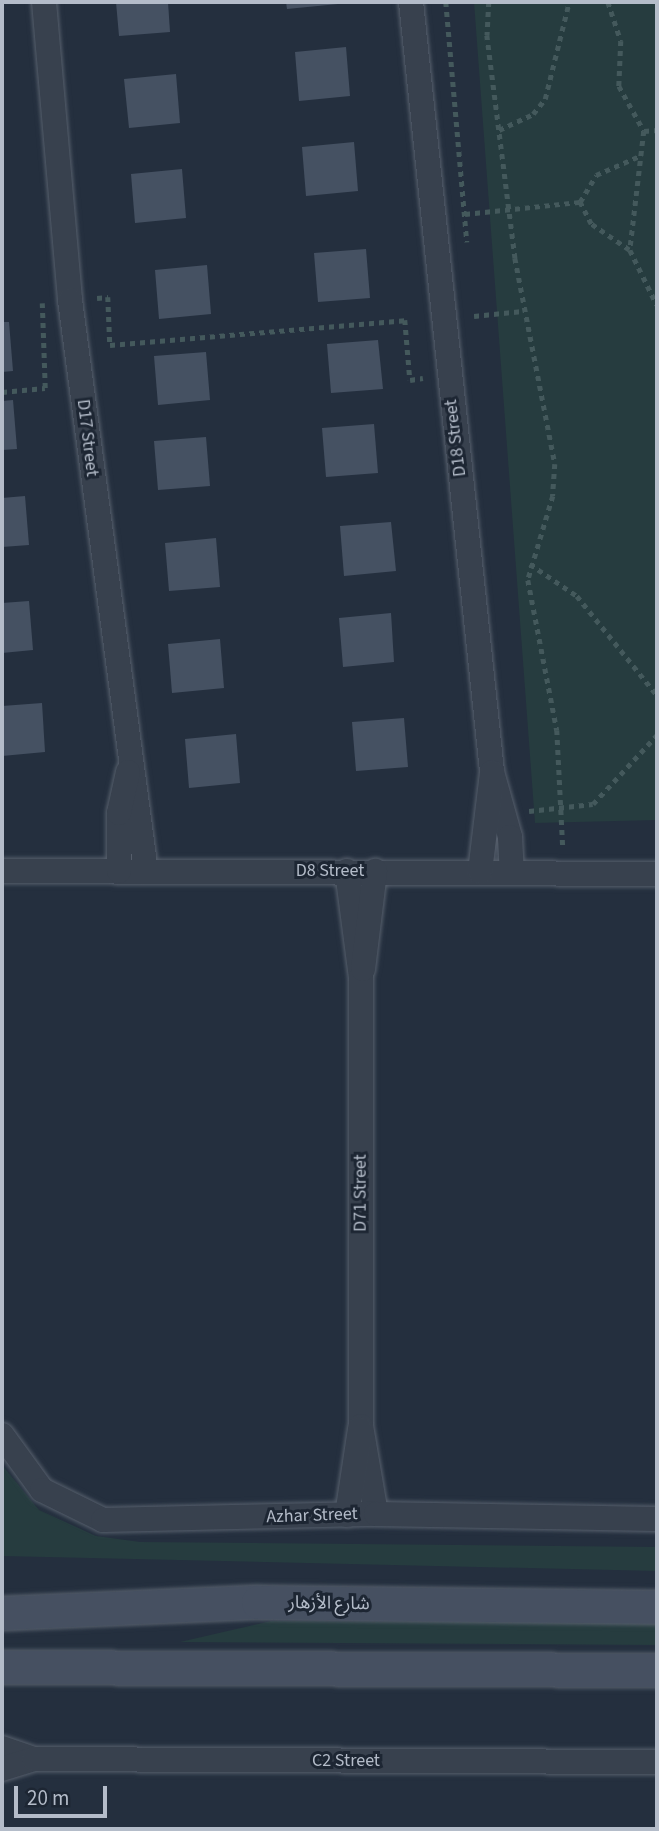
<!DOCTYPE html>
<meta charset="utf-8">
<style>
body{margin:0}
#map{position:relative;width:659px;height:1831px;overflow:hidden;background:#242f3e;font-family:"Source Sans 3","Noto Sans Arabic",sans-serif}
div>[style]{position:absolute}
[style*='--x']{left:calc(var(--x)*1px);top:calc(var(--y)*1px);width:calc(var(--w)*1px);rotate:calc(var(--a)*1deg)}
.green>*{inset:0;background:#263c3f}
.building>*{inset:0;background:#455162}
.path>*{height:4.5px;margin-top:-2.25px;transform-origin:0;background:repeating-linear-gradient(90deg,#44595c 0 5px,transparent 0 10px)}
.roads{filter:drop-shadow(0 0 2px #565f6c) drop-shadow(0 0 2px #565f6c)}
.street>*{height:24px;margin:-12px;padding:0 12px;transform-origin:12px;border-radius:12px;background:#38414e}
.secondary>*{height:33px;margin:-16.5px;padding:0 16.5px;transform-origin:16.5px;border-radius:16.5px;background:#465061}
span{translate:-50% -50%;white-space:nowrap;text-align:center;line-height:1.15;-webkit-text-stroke:6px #1d2633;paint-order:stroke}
.street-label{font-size:18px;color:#b4bcc9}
.frame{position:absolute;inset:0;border:4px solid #b4bcc9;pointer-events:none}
.scale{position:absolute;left:14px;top:1786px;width:93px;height:32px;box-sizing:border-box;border:4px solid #b4bcc9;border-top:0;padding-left:9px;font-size:21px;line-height:24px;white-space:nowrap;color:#b4bcc9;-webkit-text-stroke:5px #1d2633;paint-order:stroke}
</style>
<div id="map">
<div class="green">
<i style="clip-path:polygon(474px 2px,657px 2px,657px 820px,535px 823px)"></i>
<i style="clip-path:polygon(2px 1465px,39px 1510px,96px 1536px,140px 1542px,657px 1547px,657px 1571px,2px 1556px)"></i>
<i style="clip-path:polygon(271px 1621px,657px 1623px,657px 1645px,180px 1642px)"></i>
</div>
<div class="building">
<i style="clip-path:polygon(116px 2px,168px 2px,170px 32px,119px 36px)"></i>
<i style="clip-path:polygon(286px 2px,338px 2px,338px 4px,287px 9px)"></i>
<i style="clip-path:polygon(346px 47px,350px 96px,299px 101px,295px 52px)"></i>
<i style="clip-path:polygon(176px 74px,180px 123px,129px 128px,124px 79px)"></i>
<i style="clip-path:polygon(354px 142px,358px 191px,306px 196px,302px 147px)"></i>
<i style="clip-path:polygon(182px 169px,186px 218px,135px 223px,131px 174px)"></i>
<i style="clip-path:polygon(366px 249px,370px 298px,318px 302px,314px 253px)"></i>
<i style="clip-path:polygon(207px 265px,211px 314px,159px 319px,155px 270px)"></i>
<i style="clip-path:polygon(2px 322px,9px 322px,13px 371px,2px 372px)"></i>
<i style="clip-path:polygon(378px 340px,383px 389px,331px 393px,327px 344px)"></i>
<i style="clip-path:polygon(206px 352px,210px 400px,158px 405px,154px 356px)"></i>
<i style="clip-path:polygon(13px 400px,17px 449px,2px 450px,2px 401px)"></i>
<i style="clip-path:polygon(374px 424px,378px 473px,326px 477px,322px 428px)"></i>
<i style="clip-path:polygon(206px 437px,210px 486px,158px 490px,154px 441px)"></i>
<i style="clip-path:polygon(25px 496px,29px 545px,2px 547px,2px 498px)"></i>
<i style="clip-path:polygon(391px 522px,396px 571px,344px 576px,340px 526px)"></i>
<i style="clip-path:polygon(216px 538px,220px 587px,169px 591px,165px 543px)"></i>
<i style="clip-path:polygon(29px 601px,33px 650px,2px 653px,2px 603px)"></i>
<i style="clip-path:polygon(391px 613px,394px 662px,343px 667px,339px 618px)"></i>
<i style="clip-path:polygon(220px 639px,224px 688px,172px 693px,168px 644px)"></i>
<i style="clip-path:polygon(42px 703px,45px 752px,2px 756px,2px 706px)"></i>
<i style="clip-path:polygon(404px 718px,408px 767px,356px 771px,352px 722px)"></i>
<i style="clip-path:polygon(236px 734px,240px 783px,189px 788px,185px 739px)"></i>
</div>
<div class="path">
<i style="--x:446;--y:2;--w:241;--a:85"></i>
<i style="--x:489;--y:2;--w:33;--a:93"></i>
<i style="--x:487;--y:35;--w:225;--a:82.8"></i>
<i style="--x:515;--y:258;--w:210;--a:79"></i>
<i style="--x:555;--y:464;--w:32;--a:94"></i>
<i style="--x:553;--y:496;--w:88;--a:106.6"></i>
<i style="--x:528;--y:580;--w:153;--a:79.1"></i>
<i style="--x:557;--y:730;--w:118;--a:87.1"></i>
<i style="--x:608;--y:2;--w:41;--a:71.6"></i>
<i style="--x:621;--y:41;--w:45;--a:92.5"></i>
<i style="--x:619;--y:86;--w:51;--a:60.9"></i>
<i style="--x:644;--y:131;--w:120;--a:96.7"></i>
<i style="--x:630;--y:250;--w:61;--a:63.9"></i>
<i style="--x:499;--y:130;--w:38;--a:-25"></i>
<i style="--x:533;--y:114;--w:19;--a:-51"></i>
<i style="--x:545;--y:99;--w:100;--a:-76.1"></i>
<i style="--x:644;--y:131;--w:13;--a:-4"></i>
<i style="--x:465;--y:214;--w:116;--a:-6"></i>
<i style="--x:629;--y:250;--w:46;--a:-145.6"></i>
<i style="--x:591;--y:224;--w:25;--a:-117"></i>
<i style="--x:580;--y:202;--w:31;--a:-59"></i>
<i style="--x:596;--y:175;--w:50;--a:-23.5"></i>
<i style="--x:97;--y:298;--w:11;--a:-5"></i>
<i style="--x:108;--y:297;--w:48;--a:87.6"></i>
<i style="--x:110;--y:345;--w:296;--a:-4.8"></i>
<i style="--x:405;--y:320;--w:60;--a:85.2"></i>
<i style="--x:410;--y:380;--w:13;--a:-9"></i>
<i style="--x:474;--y:316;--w:49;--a:-5.8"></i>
<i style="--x:2;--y:392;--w:43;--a:-5.3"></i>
<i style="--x:45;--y:388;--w:85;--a:-92"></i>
<i style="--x:530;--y:564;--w:57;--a:34.2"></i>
<i style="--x:577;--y:596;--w:127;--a:51.1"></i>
<i style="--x:529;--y:811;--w:64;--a:-6.2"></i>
<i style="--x:593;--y:804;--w:94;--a:-47.2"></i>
</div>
<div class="roads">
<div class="street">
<i style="--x:44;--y:2;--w:299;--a:85"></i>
<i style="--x:70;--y:300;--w:577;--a:82.43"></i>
<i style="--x:411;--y:2;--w:774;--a:83.99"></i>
<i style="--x:492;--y:772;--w:67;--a:74.5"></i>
<i style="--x:510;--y:837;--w:35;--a:87"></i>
<i style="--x:2;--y:871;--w:655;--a:0.26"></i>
<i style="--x:119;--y:871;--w:58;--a:-90"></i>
<i style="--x:119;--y:813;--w:42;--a:-77.6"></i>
<i style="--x:347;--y:871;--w:107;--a:82.5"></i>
<i style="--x:361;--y:977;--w:449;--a:90"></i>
<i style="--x:361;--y:1426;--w:89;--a:80.3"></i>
<i style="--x:480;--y:872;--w:100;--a:-83.1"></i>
<i style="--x:363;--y:969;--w:99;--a:-83"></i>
<i style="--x:2;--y:1435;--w:68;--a:54"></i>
<i style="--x:42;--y:1490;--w:68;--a:26.2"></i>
<i style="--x:103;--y:1520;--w:273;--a:-1.3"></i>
<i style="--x:376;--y:1514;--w:281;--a:1"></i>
<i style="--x:347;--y:1515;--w:87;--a:-81.4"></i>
<i style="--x:2;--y:1748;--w:34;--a:19"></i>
<i style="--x:34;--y:1759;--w:34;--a:163"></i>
<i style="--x:34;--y:1759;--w:623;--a:0.28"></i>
</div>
<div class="secondary">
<i style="--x:2;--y:1613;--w:256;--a:-2.5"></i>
<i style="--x:258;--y:1602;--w:399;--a:0.7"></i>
<i style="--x:2;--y:1667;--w:655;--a:0.26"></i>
</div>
</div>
<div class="street-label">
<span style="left:87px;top:438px;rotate:83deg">D17 Street</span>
<span style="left:456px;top:438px;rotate:-97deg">D18 Street</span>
<span style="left:330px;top:871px">D8 Street</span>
<span style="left:361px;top:1193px;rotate:-90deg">D71 Street</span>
<span style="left:312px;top:1516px;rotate:-2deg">Azhar Street</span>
<span style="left:329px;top:1604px;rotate:1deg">شارع الأزهار</span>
<span style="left:346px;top:1761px">C2 Street</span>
</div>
<div class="frame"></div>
<div class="scale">20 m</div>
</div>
